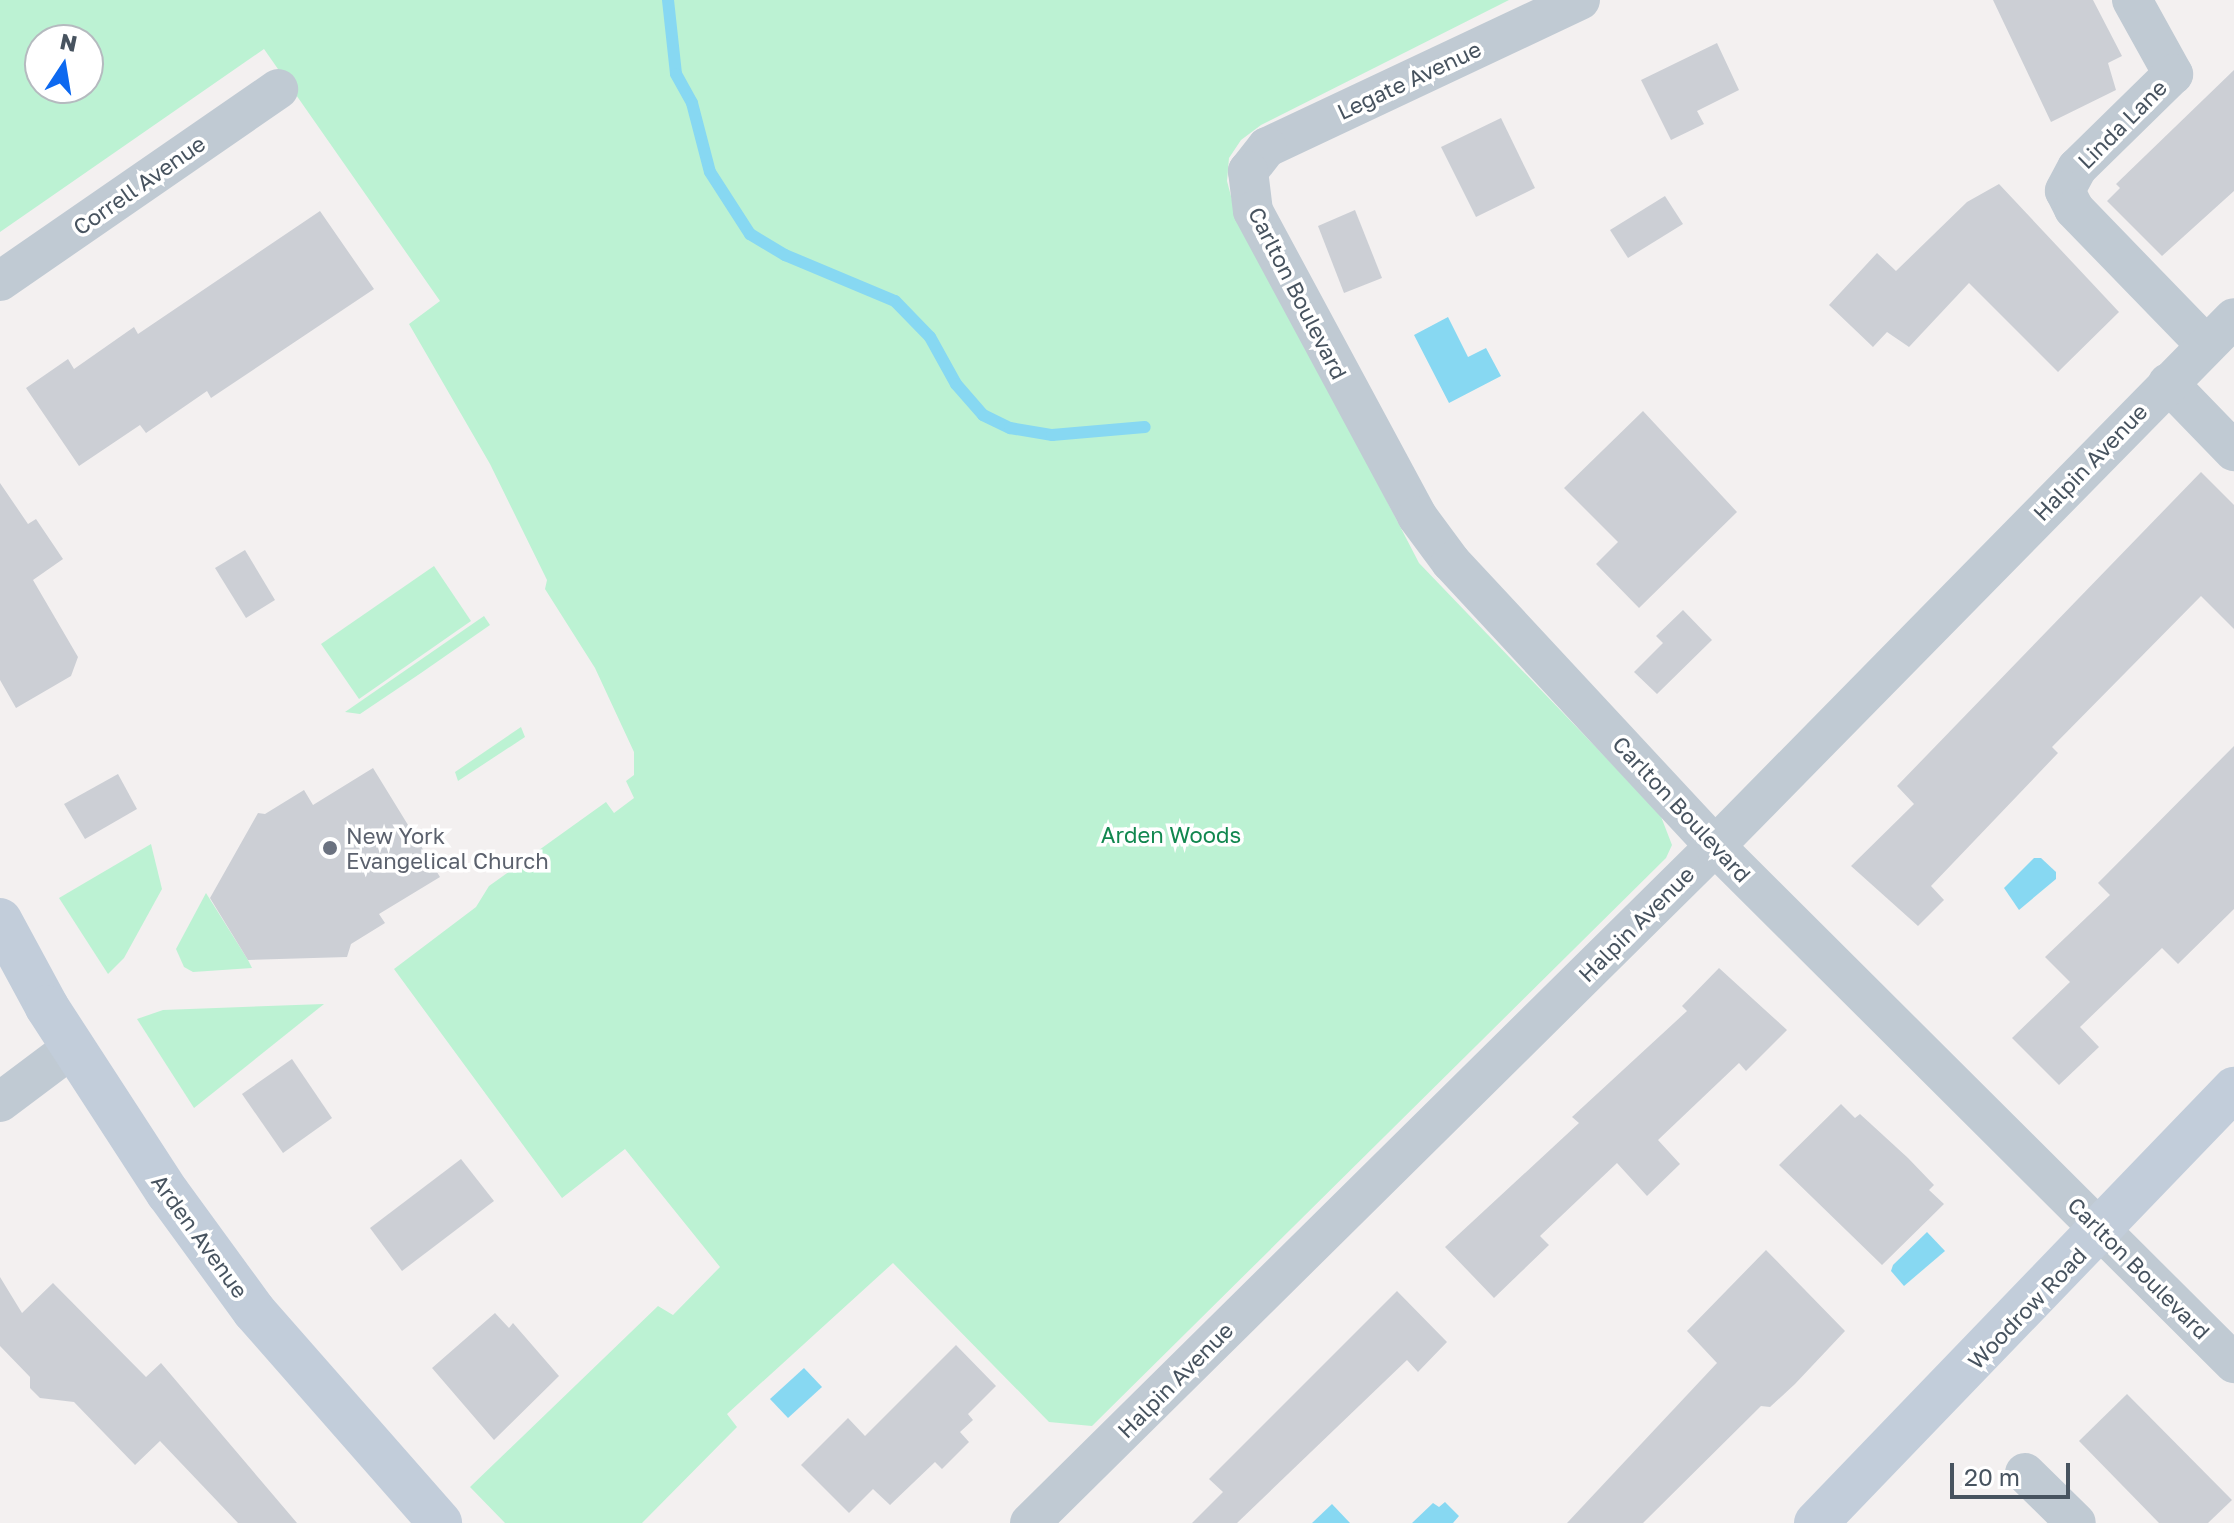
<!DOCTYPE html>
<style>
body{margin:0}
#map{position:relative;width:2234px;height:1523px;overflow:hidden;background:#f3f0f0;font-family:"Golos Text",sans-serif}
div>[style]{position:absolute}
[style*='--x']{left:calc(var(--x)*1px);top:calc(var(--y)*1px);width:calc(var(--w)*1px);rotate:calc(var(--a)*1deg)}
.green>*{inset:0;background:#bcf2d3}
.water>*{inset:0;background:#87d8f2}
.stream>*{height:12px;margin:-6px;padding:0 6px;transform-origin:6px;border-radius:6px;background:#87d8f2}
.building>*{inset:0;background:#cccfd5}
.street>*{height:40px;margin:-20px;padding:0 20px;transform-origin:20px;border-radius:20px;background:#c0cad3}
.secondary>*{height:44px;margin:-22px;padding:0 22px;transform-origin:22px;border-radius:22px;background:#c2cdda}
.dots>*{width:22px;height:22px;translate:-50% -50%;box-sizing:border-box;border:4px solid #fff;border-radius:50%}
span{translate:-50% -50%;white-space:nowrap;text-align:center;line-height:1.15;-webkit-text-stroke:7px #fff;paint-order:stroke}
.street-label{font-size:22px;color:#47535f}
.worship-label{font-size:22px;color:#5b616d}
.left{translate:0 -50%;text-align:left}
.park-label{font-size:22px;color:#11874f}
.north{position:absolute;left:24px;top:24px;width:80px;height:80px;box-sizing:border-box;background:#fff;border:2px solid #b5babf;border-radius:50%;rotate:12deg;font-size:22px;font-weight:700;line-height:32px;text-align:center;color:#47535f}
.north::after{content:'';display:block;margin:auto;width:28px;height:36px;background:#0d69f0;clip-path:polygon(50% 0,100% 100%,50% 72%,0 100%)}
.scale{position:absolute;left:1950px;top:1463px;width:120px;height:36px;box-sizing:border-box;border:4px solid #47535f;border-top:0;padding-left:10px;font-size:24px;line-height:28px;white-space:nowrap;color:#47535f;-webkit-text-stroke:6px #fff;paint-order:stroke}
</style>
<div id="map">
<div class="green">
<i style="clip-path:polygon(evenodd,0 0,1509px 0,1261px 125px,1241px 140px,1229px 158px,1227px 181px,1233px 204px,1419px 563px,1660px 814px,1672px 845px,1666px 858px,1092px 1426px,1049px 1422px,893px 1263px,727px 1414px,737px 1427px,642px 1523px,505px 1523px,470px 1487px,658px 1306px,673px 1315px,720px 1267px,625px 1149px,562px 1198px,394px 969px,476px 907px,489px 886px,606px 802px,614px 813px,634px 798px,626px 781px,634px 775px,634px 752px,595px 668px,545px 589px,547px 580px,490px 464px,409px 324px,440px 301px,264px 49px,0 232px,0 0,40px 40px,88px 40px,88px 88px,40px 88px,40px 40px)"></i>
<i style="clip-path:polygon(434px 566px,471px 621px,359px 699px,321px 644px)"></i>
<i style="clip-path:polygon(484px 616px,490px 625px,421px 673px,360px 714px,345px 712px)"></i>
<i style="clip-path:polygon(521px 727px,525px 737px,458px 781px,455px 772px)"></i>
<i style="clip-path:polygon(151px 844px,162px 889px,124px 958px,108px 974px,59px 898px)"></i>
<i style="clip-path:polygon(206px 893px,248px 960px,252px 968px,193px 972px,184px 967px,176px 949px)"></i>
<i style="clip-path:polygon(324px 1004px,194px 1108px,137px 1019px,163px 1010px)"></i>
</div>
<div class="water">
<i style="clip-path:polygon(1448px 317px,1468px 357px,1486px 348px,1501px 376px,1449px 403px,1414px 335px)"></i>
<i style="clip-path:polygon(2034px 858px,2041px 858px,2056px 872px,2056px 879px,2019px 910px,2004px 888px)"></i>
<i style="clip-path:polygon(1927px 1232px,1945px 1251px,1904px 1286px,1891px 1271px,1893px 1265px)"></i>
<i style="clip-path:polygon(804px 1368px,822px 1387px,788px 1418px,770px 1399px)"></i>
<i style="clip-path:polygon(1445px 1502px,1459px 1516px,1453px 1523px,1412px 1523px,1433px 1503px,1439px 1507px)"></i>
<i style="clip-path:polygon(1332px 1504px,1350px 1523px,1312px 1523px)"></i>
</div>
<div class="stream">
<i style="--x:668;--y:0;--w:74;--a:83.8"></i>
<i style="--x:676;--y:74;--w:33;--a:61"></i>
<i style="--x:692;--y:103;--w:71;--a:75.4"></i>
<i style="--x:710;--y:172;--w:74;--a:57.2"></i>
<i style="--x:750;--y:234;--w:41;--a:31"></i>
<i style="--x:785;--y:255;--w:119;--a:22.7"></i>
<i style="--x:895;--y:301;--w:50;--a:45.8"></i>
<i style="--x:930;--y:337;--w:54;--a:61"></i>
<i style="--x:956;--y:384;--w:41;--a:48.9"></i>
<i style="--x:983;--y:415;--w:30;--a:26"></i>
<i style="--x:1010;--y:428;--w:43;--a:9.5"></i>
<i style="--x:1052;--y:435;--w:93;--a:-4.9"></i>
</div>
<div class="building">
<i style="clip-path:polygon(1993px 0,2093px 0,2122px 56px,2108px 63px,2116px 90px,2051px 122px)"></i>
<i style="clip-path:polygon(1717px 43px,1739px 90px,1697px 111px,1704px 124px,1671px 140px,1641px 80px)"></i>
<i style="clip-path:polygon(2234px 70px,2234px 191px,2162px 256px,2107px 201px,2120px 188px,2116px 184px)"></i>
<i style="clip-path:polygon(1501px 118px,1535px 188px,1476px 217px,1441px 147px)"></i>
<i style="clip-path:polygon(1999px 184px,2119px 312px,2058px 372px,1969px 283px,1909px 347px,1887px 332px,1873px 347px,1829px 305px,1877px 253px,1896px 271px,1967px 202px)"></i>
<i style="clip-path:polygon(1665px 196px,1683px 224px,1628px 258px,1610px 230px)"></i>
<i style="clip-path:polygon(1355px 210px,1382px 278px,1344px 293px,1318px 226px)"></i>
<i style="clip-path:polygon(320px 211px,374px 289px,211px 398px,207px 391px,146px 433px,140px 425px,79px 466px,26px 388px,68px 359px,74px 369px,134px 327px,138px 334px)"></i>
<i style="clip-path:polygon(1643px 411px,1737px 512px,1639px 608px,1596px 564px,1618px 542px,1564px 488px)"></i>
<i style="clip-path:polygon(2201px 472px,2234px 505px,2234px 629px,2201px 596px,2052px 747px,2058px 753px,1931px 886px,1944px 900px,1918px 926px,1851px 866px,1914px 804px,1897px 786px)"></i>
<i style="clip-path:polygon(0 483px,28px 524px,36px 519px,63px 559px,33px 580px,78px 657px,71px 676px,16px 708px,0 680px)"></i>
<i style="clip-path:polygon(245px 550px,275px 600px,246px 618px,215px 568px)"></i>
<i style="clip-path:polygon(1683px 610px,1712px 640px,1657px 694px,1634px 672px,1663px 643px,1656px 636px)"></i>
<i style="clip-path:polygon(2234px 746px,2234px 909px,2178px 964px,2162px 948px,2080px 1027px,2099px 1047px,2059px 1085px,2012px 1038px,2070px 982px,2045px 957px,2110px 895px,2098px 883px)"></i>
<i style="clip-path:polygon(373px 768px,440px 877px,379px 914px,385px 923px,351px 944px,347px 957px,248px 960px,210px 898px,258px 813px,265px 814px,304px 790px,313px 805px)"></i>
<i style="clip-path:polygon(118px 774px,137px 809px,85px 839px,64px 804px)"></i>
<i style="clip-path:polygon(1719px 968px,1787px 1030px,1746px 1071px,1739px 1063px,1658px 1140px,1680px 1164px,1647px 1196px,1617px 1163px,1540px 1236px,1549px 1245px,1494px 1298px,1445px 1247px,1579px 1123px,1572px 1117px,1687px 1011px,1682px 1006px)"></i>
<i style="clip-path:polygon(292px 1059px,332px 1118px,283px 1153px,242px 1094px)"></i>
<i style="clip-path:polygon(1841px 1104px,1855px 1118px,1860px 1114px,1908px 1158px,1934px 1185px,1929px 1190px,1944px 1204px,1882px 1265px,1779px 1165px)"></i>
<i style="clip-path:polygon(461px 1159px,494px 1201px,402px 1271px,370px 1228px)"></i>
<i style="clip-path:polygon(1766px 1250px,1845px 1331px,1795px 1384px,1770px 1407px,1761px 1406px,1643px 1523px,1567px 1523px,1717px 1363px,1687px 1331px)"></i>
<i style="clip-path:polygon(0 1277px,22px 1313px,53px 1283px,146px 1377px,161px 1363px,297px 1523px,238px 1523px,160px 1441px,135px 1465px,74px 1402px,40px 1398px,30px 1388px,30px 1377px,0 1346px)"></i>
<i style="clip-path:polygon(1397px 1291px,1447px 1342px,1418px 1372px,1407px 1360px,1237px 1523px,1192px 1523px,1223px 1492px,1209px 1479px)"></i>
<i style="clip-path:polygon(495px 1313px,509px 1328px,513px 1323px,559px 1376px,494px 1440px,432px 1368px)"></i>
<i style="clip-path:polygon(956px 1345px,996px 1386px,968px 1414px,973px 1420px,960px 1432px,969px 1442px,942px 1469px,935px 1462px,890px 1505px,873px 1489px,849px 1513px,801px 1465px,848px 1418px,865px 1436px)"></i>
<i style="clip-path:polygon(2127px 1394px,2232px 1500px,2208px 1523px,2159px 1523px,2079px 1441px)"></i>
</div>
<div class="street">
<i style="--x:1580;--y:0;--w:346;--a:154.8"></i>
<i style="--x:1267;--y:147;--w:31;--a:128"></i>
<i style="--x:1248;--y:171;--w:40;--a:82.9"></i>
<i style="--x:1253;--y:211;--w:346;--a:61.7"></i>
<i style="--x:1417;--y:516;--w:57;--a:53.5"></i>
<i style="--x:1451;--y:562;--w:388;--a:47.1"></i>
<i style="--x:1715;--y:846;--w:733;--a:44.89"></i>
<i style="--x:2132;--y:0;--w:85;--a:61"></i>
<i style="--x:2173;--y:74;--w:134;--a:135.6"></i>
<i style="--x:2077;--y:168;--w:26;--a:118"></i>
<i style="--x:2065;--y:191;--w:20;--a:63"></i>
<i style="--x:2074;--y:209;--w:190;--a:45.9"></i>
<i style="--x:0;--y:281;--w:338;--a:-34.6"></i>
<i style="--x:2168;--y:383;--w:95;--a:45.9"></i>
<i style="--x:0;--y:1102;--w:90;--a:-36.9"></i>
<i style="--x:2025;--y:1473;--w:71;--a:44.4"></i>
<i style="--x:1030;--y:1523;--w:963;--a:-44.66"></i>
<i style="--x:1715;--y:846;--w:740;--a:-45.49"></i>
</div>
<div class="secondary">
<i style="--x:0;--y:920;--w:99;--a:61.6"></i>
<i style="--x:47;--y:1007;--w:222;--a:57"></i>
<i style="--x:168;--y:1193;--w:146;--a:53.9"></i>
<i style="--x:254;--y:1311;--w:282;--a:48.7"></i>
<i style="--x:1816;--y:1523;--w:603;--a:-46.08"></i>
</div>
<div class="dots">
<i style="left:330px;top:848px;background:#6b7280"></i>
</div>
<div class="street-label">
<span style="left:1409px;top:80px;rotate:-25deg">Legate Avenue</span>
<span style="left:2122px;top:124px;rotate:-45deg">Linda Lane</span>
<span style="left:139px;top:185px;rotate:-35deg">Correll Avenue</span>
<span style="left:1298px;top:293px;rotate:63deg">Carlton Boulevard</span>
<span style="left:2090px;top:462px;rotate:-46deg">Halpin Avenue</span>
<span style="left:1682px;top:809px;rotate:47deg">Carlton Boulevard</span>
<span style="left:1636px;top:924px;rotate:-45deg">Halpin Avenue</span>
<span style="left:200px;top:1236px;rotate:54deg">Arden Avenue</span>
<span style="left:2139px;top:1268px;rotate:45deg">Carlton Boulevard</span>
<span style="left:2027px;top:1308px;rotate:-46deg">Woodrow Road</span>
<span style="left:1175px;top:1380px;rotate:-45deg">Halpin Avenue</span>
</div>
<div class="worship-label">
<span class="left" style="left:346px;top:848px">New York<br>Evangelical Church</span>
</div>
<div class="park-label">
<span style="left:1171px;top:835px">Arden Woods</span>
</div>
<div class="north">N</div>
<div class="scale">20 m</div>
</div>
